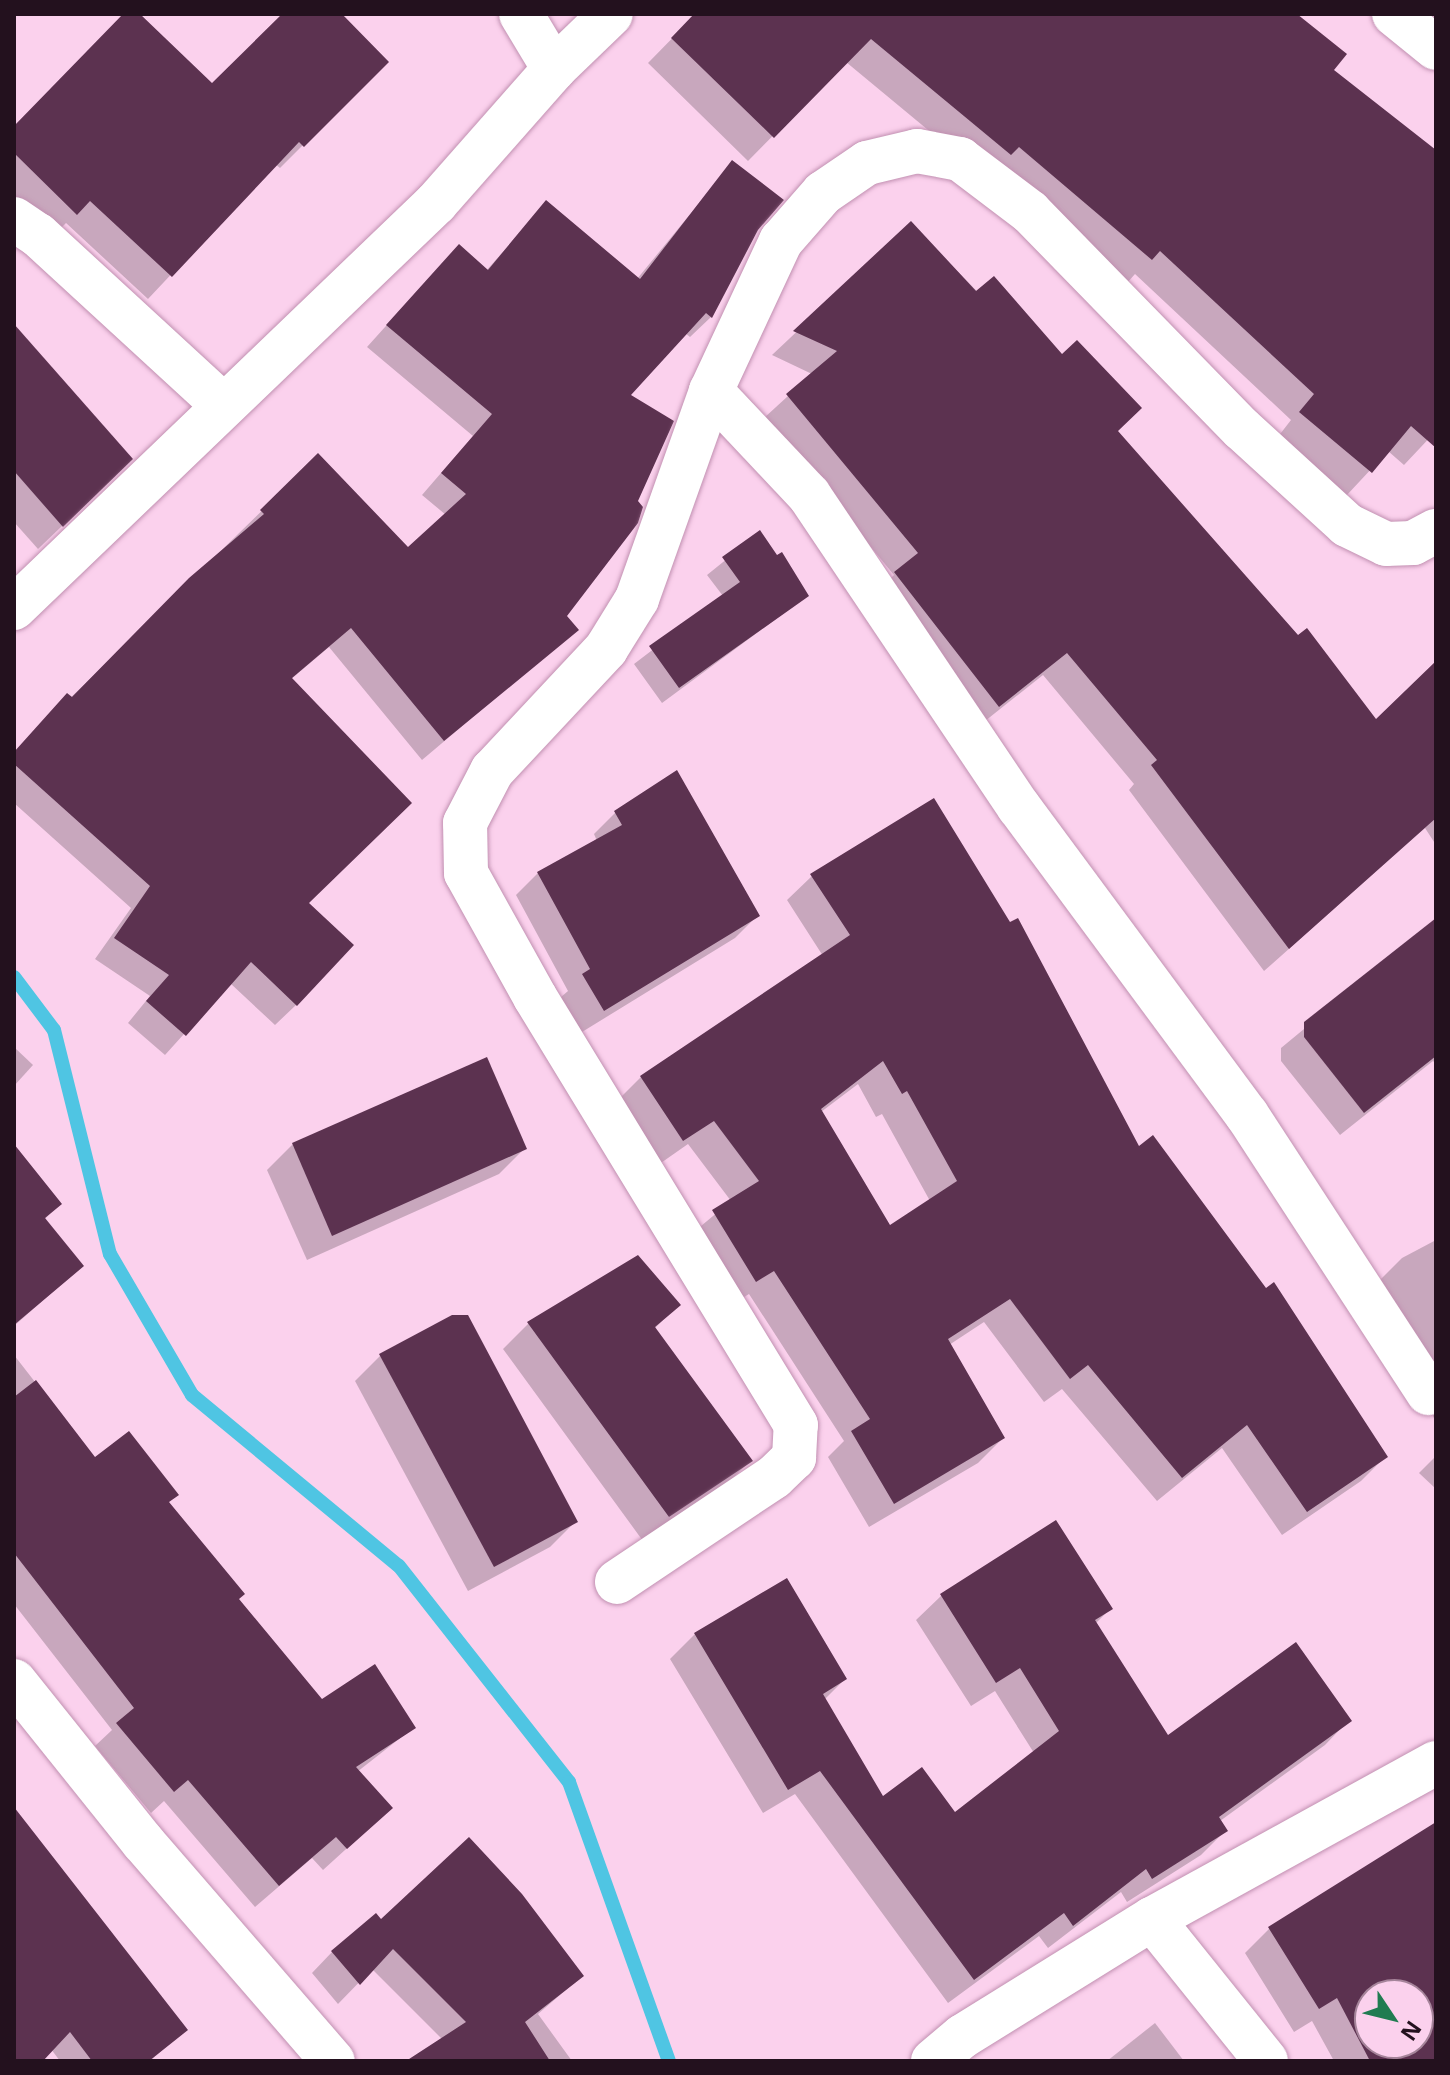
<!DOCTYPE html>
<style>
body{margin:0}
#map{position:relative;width:1450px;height:2075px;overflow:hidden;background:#fbd1ed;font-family:"Open Sans",sans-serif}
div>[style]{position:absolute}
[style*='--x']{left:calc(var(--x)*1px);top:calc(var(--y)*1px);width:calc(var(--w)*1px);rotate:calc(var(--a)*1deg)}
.shadow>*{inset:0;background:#0003}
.stream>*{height:14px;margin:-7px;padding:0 7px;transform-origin:7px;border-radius:7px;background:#4fc5e3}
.building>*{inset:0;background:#5c3250}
.roads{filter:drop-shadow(0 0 2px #c190b1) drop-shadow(0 0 2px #c190b1)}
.minor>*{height:44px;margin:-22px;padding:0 22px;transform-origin:22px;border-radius:22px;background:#fff}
span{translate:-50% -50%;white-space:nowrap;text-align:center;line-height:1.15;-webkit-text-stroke:8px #fbd1ed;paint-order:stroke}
.frame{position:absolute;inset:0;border:16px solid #23111e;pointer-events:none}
.north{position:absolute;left:1354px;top:1979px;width:80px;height:80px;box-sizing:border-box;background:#fbd1ed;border:2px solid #a5849a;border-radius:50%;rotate:125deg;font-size:22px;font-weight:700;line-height:32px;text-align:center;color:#23111e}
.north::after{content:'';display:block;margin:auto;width:28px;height:36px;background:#207c51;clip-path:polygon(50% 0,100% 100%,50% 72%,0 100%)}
</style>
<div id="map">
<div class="shadow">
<i style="clip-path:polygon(125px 14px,137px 14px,212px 86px,285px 14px,339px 14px,386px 62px,280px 168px,275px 164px,148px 299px,66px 223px,53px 236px,14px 199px,14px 128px)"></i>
<i style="clip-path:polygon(696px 14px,1294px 14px,1331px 71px,1436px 152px,1436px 431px,1404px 465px,1388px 451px,1346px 496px,1277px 438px,1291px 420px,1135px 274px,1127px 283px,986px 178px,846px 62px,748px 161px,648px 63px)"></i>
<i style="clip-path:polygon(732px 163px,757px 229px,711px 317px,690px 337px,685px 333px,628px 395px,565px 616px,576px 630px,422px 760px,329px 647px,290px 680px,296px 1005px,275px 1025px,230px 983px,165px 1055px,128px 1023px,150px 996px,95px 959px,131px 908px,14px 803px,14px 753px,318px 456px,408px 549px,446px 515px,422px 495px,473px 436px,367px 347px,439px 267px,486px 271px,546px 203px,637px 279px)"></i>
<i style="clip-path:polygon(911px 224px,1115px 432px,1376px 722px,1436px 670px,1436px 845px,1425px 828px,1264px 971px,1129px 790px,1134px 784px,1043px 675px,975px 729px,872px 597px,894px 575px,764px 418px,812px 374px,772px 355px)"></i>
<i style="clip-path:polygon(14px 327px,107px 483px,38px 549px,14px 522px)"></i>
<i style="clip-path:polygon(759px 533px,807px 596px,662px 703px,634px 664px,723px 596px,707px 575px)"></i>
<i style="clip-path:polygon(616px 812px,757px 916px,735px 938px,582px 1032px,561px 997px,568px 991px,516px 895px,538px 873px,597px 841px,594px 834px)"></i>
<i style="clip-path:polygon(evenodd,812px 876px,1139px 1149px,1385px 1457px,1361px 1481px,1282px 1535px,1222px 1448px,1157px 1501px,1062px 1389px,1044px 1402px,984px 1322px,949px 1345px,1003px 1438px,978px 1463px,869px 1527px,828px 1457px,844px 1441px,749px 1294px,730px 1306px,689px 1236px,731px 1201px,688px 1144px,658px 1165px,616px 1102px,641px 1077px,823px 956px,787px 900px,812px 876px,858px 1084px,876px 1117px,882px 1114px,930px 1201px,890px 1228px,821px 1112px,858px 1084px)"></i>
<i style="clip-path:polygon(1436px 920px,1436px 1064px,1433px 1061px,1340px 1135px,1281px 1061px,1281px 1048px)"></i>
<i style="clip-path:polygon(14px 1047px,33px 1065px,14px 1086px)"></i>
<i style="clip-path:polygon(293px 1144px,524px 1149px,499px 1174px,307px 1260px,267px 1170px)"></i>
<i style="clip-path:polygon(14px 1147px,59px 1204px,44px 1220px,82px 1266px,14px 1326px)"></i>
<i style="clip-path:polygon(1436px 1240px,1436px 1422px,1378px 1310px,1378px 1282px,1402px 1258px)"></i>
<i style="clip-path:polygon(638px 1257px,678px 1305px,654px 1329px,750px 1461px,725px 1486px,643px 1541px,503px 1349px,528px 1324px)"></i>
<i style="clip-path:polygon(14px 1355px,95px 1459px,167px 1503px,236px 1600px,321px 1701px,413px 1728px,357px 1772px,367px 1830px,323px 1870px,312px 1858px,255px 1907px,164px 1801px,151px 1813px,95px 1746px,112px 1730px,14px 1604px)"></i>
<i style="clip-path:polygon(380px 1356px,576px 1521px,550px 1547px,468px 1591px,355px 1381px)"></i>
<i style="clip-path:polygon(1436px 1456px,1436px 1489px,1419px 1473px)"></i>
<i style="clip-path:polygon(1056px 1523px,1110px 1609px,1095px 1624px,1167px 1738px,1349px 1720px,1325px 1745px,1220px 1821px,1225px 1831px,1201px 1855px,1127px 1902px,1121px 1892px,1048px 1948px,1039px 1936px,948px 2003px,795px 1794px,763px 1813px,670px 1659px,695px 1634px,786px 1580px,845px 1679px,824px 1700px,883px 1799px,955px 1815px,1034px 1753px,995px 1691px,971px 1706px,916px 1620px,941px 1596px)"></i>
<i style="clip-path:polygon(14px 1816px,185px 2030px,150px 2061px,60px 2061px,51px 2049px,40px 2061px,14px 2061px)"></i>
<i style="clip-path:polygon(evenodd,1425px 1832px,1436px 1844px,1436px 2061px,1334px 2061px,1312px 2021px,1294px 2032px,1245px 1953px,1269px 1929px,1425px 1832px,1370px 1995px,1418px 1995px,1418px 2043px,1370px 2043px,1370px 1995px)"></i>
<i style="clip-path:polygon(381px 1922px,582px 1976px,538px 2014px,572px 2061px,409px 2061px,443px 2040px,372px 1969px,338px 2004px,312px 1973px,332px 1952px)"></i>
<i style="clip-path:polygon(1155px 2023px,1184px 2061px,1107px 2061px)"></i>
</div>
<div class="stream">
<i style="--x:14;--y:977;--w:66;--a:53"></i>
<i style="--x:54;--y:1030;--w:231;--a:76"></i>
<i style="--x:110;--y:1254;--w:163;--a:59.8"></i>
<i style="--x:192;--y:1395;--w:268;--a:39.6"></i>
<i style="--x:399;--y:1566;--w:275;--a:51.8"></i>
<i style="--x:569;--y:1782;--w:296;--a:70.3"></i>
</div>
<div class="building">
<i style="clip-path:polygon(123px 14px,140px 14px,212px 83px,282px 14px,342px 14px,389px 62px,304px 147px,299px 142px,172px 277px,90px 201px,77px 215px,14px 153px,14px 126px)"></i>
<i style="clip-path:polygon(694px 14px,1297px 14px,1347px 54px,1334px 70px,1436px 150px,1436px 448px,1411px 426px,1372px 473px,1299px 412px,1314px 394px,1160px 251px,1152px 260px,1019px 147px,1011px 155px,871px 39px,774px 138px,671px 38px)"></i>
<i style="clip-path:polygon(732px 160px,784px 200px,758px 230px,712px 318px,706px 313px,631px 395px,674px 421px,638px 501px,643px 507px,638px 523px,567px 616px,579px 630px,444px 741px,351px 628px,292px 678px,412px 803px,309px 903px,354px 945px,297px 1006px,251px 962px,186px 1036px,146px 1001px,169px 975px,114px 938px,150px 886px,14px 764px,14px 752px,67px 693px,72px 697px,189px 578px,264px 514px,260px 510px,318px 453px,408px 547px,466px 494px,441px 473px,492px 414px,386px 325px,459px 244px,488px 270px,546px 200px,640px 279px)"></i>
<i style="clip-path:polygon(911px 221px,976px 291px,994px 276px,1062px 354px,1077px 340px,1142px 408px,1118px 431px,1298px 635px,1307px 628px,1376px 719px,1436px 661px,1436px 818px,1289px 949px,1151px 765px,1157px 760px,1067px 653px,999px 707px,894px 572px,918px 553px,786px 394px,837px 351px,793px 331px)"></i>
<i style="clip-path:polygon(14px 324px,133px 459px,63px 527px,14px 471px)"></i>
<i style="clip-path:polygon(760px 530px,777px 555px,782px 552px,809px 596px,679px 688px,649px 646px,740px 582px,722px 557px)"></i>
<i style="clip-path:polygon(677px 770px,760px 916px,604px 1011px,582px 974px,590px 969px,537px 872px,622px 825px,614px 811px)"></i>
<i style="clip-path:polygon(evenodd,934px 798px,1010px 922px,1018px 918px,1139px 1146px,1153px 1135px,1266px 1288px,1274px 1282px,1388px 1457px,1307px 1512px,1247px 1425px,1182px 1478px,1088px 1365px,1070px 1379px,1010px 1299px,948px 1339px,1005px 1438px,894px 1504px,851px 1431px,870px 1419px,774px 1271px,756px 1282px,712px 1210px,759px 1181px,714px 1121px,683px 1141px,640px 1076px,850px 935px,810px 874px,934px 798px,883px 1061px,902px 1094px,907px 1091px,957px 1181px,890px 1225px,821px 1109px,883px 1061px)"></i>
<i style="clip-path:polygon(1436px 918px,1436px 1056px,1364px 1113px,1304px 1037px,1304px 1022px)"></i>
<i style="clip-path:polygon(487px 1057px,527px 1149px,332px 1236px,292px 1143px)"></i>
<i style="clip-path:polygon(14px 1144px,62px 1204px,45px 1218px,84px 1266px,14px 1325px)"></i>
<i style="clip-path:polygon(638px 1255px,681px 1305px,655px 1327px,753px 1461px,669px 1517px,527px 1322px)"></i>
<i style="clip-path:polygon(452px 1315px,468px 1315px,578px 1522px,494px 1567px,379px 1354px)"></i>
<i style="clip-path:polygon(36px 1380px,95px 1457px,129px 1431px,179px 1495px,169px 1502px,245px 1594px,239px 1599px,322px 1699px,375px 1664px,416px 1728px,356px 1767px,393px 1808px,347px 1849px,336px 1837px,279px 1886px,188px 1780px,174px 1792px,116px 1723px,134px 1708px,14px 1553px,14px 1397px)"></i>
<i style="clip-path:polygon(1056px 1520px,1113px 1609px,1095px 1620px,1168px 1735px,1296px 1642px,1352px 1721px,1219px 1817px,1228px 1831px,1152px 1879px,1146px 1869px,1073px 1926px,1064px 1913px,974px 1980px,820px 1771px,788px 1790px,694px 1633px,787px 1578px,847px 1679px,823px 1694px,883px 1796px,922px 1767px,955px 1812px,1059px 1731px,1020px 1668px,996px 1683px,940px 1594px)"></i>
<i style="clip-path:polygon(14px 1807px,188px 2030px,149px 2061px,92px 2061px,70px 2032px,43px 2061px,14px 2061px)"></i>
<i style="clip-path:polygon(evenodd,1436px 1822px,1436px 2061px,1370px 2061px,1337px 1998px,1319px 2009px,1268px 1927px,1436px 1822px,1370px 1995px,1418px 1995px,1418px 2043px,1370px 2043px,1370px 1995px)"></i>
<i style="clip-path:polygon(469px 1837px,522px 1894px,584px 1976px,525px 2022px,550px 2061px,406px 2061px,466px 2022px,393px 1949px,360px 1985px,331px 1951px,376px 1913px,381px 1919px)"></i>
</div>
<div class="roads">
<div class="minor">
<i style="--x:521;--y:14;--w:64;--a:59"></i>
<i style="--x:1394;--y:14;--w:54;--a:39"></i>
<i style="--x:14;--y:219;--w:29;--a:34"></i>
<i style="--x:38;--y:235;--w:251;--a:42.6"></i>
<i style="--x:711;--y:391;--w:143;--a:46.7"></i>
<i style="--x:809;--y:495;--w:376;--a:56.1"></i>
<i style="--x:1019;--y:807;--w:383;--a:53.5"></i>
<i style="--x:1247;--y:1115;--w:332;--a:56.9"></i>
<i style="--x:14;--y:608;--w:585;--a:-43.82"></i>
<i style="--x:436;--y:203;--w:179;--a:-48.6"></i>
<i style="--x:554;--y:69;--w:79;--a:-44"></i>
<i style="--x:617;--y:1582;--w:189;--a:-33.8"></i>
<i style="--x:774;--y:1477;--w:28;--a:-44"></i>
<i style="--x:794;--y:1458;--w:33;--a:-87"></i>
<i style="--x:796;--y:1425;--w:501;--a:-121.38"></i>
<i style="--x:535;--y:997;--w:142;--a:-119.1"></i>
<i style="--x:466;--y:873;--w:50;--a:-91.1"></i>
<i style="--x:465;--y:823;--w:59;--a:-62.6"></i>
<i style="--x:492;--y:771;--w:167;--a:-46.9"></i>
<i style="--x:606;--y:649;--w:59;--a:-58.2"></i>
<i style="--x:637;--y:599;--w:221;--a:-70.4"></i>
<i style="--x:711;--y:391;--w:166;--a:-65"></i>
<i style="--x:781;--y:241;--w:64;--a:-48.8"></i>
<i style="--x:823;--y:193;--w:53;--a:-34.3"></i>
<i style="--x:867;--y:163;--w:51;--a:-13.5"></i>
<i style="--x:917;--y:151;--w:44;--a:10.5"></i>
<i style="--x:960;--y:159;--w:88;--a:37.1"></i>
<i style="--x:1030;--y:212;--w:303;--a:45.7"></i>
<i style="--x:1242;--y:429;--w:142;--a:42.4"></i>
<i style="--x:1347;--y:525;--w:43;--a:26"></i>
<i style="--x:1386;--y:544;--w:27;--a:-2"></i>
<i style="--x:1413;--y:543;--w:26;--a:-28"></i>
<i style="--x:14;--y:1681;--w:206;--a:51.3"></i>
<i style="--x:143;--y:1842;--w:290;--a:49.1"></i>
<i style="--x:1152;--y:1919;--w:182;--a:51.2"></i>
<i style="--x:933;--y:2061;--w:39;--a:-40"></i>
<i style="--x:963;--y:2036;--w:222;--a:-31.8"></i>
<i style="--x:1152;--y:1919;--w:324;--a:-28.8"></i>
</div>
</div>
<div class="frame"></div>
<div class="north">N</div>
</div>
